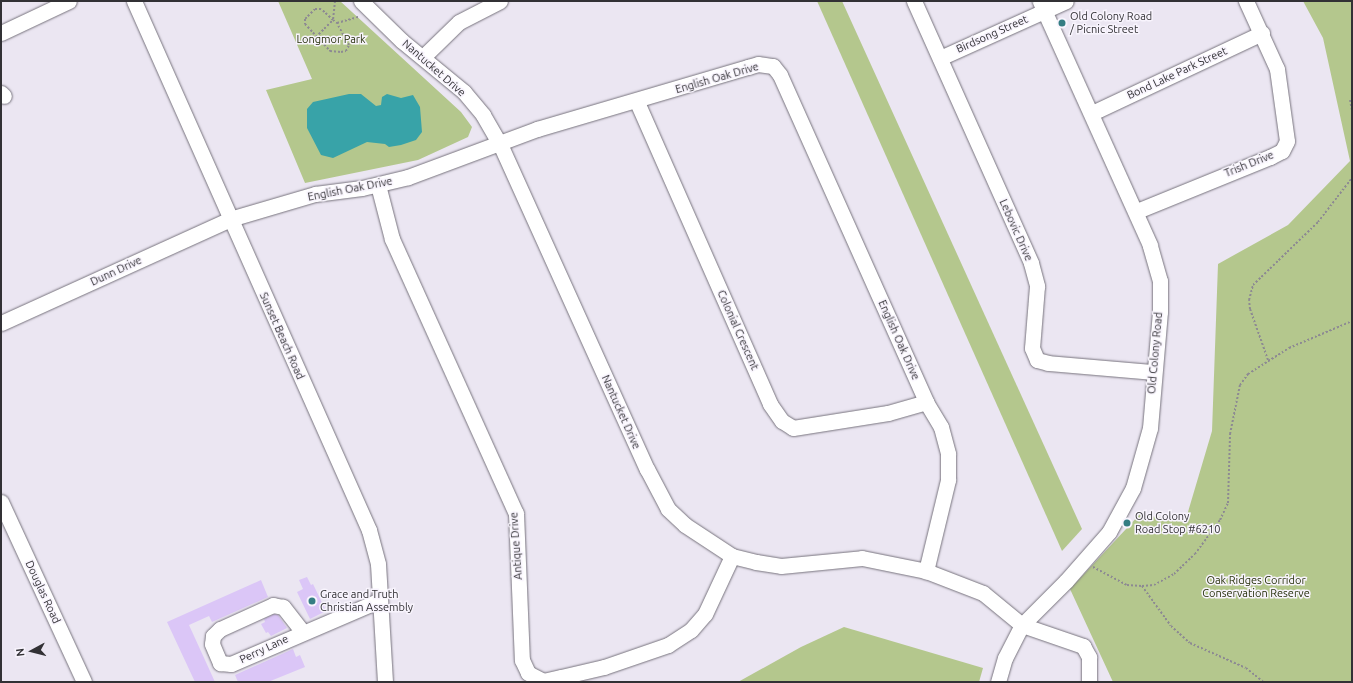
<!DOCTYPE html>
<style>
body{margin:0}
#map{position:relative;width:1353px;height:683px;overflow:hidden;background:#ebe6f2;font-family:Ubuntu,sans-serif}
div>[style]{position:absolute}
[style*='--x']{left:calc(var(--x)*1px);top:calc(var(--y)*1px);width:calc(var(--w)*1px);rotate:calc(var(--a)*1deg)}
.green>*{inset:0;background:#b4c78d}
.water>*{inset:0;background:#38a3a8}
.building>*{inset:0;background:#dbc6f7}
.path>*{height:2px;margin-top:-1px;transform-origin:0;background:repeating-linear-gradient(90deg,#8d8a92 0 2px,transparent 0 4px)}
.roads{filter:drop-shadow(0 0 1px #77737d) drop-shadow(0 0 1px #77737d)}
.minor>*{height:15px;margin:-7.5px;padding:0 7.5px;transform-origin:7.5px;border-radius:7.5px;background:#fff}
.dots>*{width:11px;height:11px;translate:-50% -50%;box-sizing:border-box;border:2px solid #f8f4fd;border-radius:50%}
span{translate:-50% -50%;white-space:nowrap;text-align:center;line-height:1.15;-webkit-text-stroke:3px #f8f4fd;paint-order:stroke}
.poi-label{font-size:11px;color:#323135}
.left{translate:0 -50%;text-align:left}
.street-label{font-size:11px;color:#323135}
.park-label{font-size:11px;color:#27310b}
.frame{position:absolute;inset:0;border:2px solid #323135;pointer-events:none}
.north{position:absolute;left:12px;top:631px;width:40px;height:40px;-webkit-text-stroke:3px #f8f4fd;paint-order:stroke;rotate:263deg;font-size:11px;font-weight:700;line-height:16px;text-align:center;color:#323135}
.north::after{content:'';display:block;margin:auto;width:14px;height:18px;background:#323135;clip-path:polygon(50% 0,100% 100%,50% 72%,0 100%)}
</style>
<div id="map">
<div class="green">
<i style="clip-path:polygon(278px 1px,340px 1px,461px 112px,472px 127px,468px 137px,418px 160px,305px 183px,266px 90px,312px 79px)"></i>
<i style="clip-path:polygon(817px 1px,842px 1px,1082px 529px,1062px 551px)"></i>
<i style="clip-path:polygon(1303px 1px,1352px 1px,1352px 682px,1113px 682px,1070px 589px,1140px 514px,1185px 522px,1212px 431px,1218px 264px,1288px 225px,1350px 161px,1323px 38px)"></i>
<i style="clip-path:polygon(844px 627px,983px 668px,979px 682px,738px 682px,801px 647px)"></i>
</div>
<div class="water">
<i style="clip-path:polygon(349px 94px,361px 94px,376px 106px,381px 105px,382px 97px,387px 94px,401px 98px,413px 95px,420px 107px,422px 132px,416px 140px,401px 145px,389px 147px,385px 144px,367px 142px,333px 158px,321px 155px,307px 128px,307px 109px,313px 102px)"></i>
</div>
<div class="building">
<i style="clip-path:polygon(307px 577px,311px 585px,313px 584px,326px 611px,310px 619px,297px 592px,303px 589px,299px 580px)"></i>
<i style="clip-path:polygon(261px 580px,268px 597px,212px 622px,209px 616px,189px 625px,215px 682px,195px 682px,167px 622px)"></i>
<i style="clip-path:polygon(274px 614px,278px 615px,287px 628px,271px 636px,268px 632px,266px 633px,261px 624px,265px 622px,264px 619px)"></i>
<i style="clip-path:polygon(293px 649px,296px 657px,300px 655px,305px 667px,268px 682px,238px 682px,235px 675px)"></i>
</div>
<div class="path">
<i style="--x:335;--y:1;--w:19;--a:96"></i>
<i style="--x:333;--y:20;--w:16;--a:-137"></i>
<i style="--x:321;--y:9;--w:6;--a:180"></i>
<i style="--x:315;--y:9;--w:14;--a:135"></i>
<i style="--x:305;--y:19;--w:5;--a:90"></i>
<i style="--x:305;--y:24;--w:37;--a:47"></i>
<i style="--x:330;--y:51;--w:11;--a:5"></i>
<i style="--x:341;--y:52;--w:5;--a:-11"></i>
<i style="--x:346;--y:51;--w:7;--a:-63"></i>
<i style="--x:349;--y:45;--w:25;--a:-119"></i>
<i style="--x:316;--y:37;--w:24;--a:-45"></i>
<i style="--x:333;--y:20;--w:5;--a:37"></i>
<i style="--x:337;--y:23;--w:22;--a:-16"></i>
<i style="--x:1350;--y:100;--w:10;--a:79"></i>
<i style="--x:1268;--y:360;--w:54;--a:-109.4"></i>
<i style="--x:1250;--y:309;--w:9;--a:-96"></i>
<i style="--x:1249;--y:300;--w:16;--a:-75"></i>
<i style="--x:1253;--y:285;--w:91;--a:-44.1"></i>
<i style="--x:1318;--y:222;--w:56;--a:-52.3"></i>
<i style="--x:1093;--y:567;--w:38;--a:28"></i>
<i style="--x:1127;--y:585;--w:15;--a:4"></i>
<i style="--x:1142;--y:586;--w:12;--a:-5"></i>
<i style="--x:1154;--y:585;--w:23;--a:-29"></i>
<i style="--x:1174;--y:574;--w:29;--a:-44"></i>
<i style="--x:1195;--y:554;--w:42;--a:-53.7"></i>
<i style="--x:1220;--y:520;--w:19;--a:-65"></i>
<i style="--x:1228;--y:503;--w:69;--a:-88.3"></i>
<i style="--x:1230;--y:434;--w:50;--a:-78.5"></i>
<i style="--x:1240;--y:385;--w:14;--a:-54"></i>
<i style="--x:1248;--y:374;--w:49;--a:-32.4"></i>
<i style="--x:1289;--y:348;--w:69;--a:-23.2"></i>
<i style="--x:1142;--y:586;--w:49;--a:54.1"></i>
<i style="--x:1171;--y:626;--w:25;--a:42"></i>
<i style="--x:1190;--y:643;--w:61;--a:24.1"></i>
<i style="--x:1246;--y:668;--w:22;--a:39"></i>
</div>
<div class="roads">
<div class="minor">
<i style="--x:134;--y:1;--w:579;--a:66.05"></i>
<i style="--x:369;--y:530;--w:35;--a:75"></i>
<i style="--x:378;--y:564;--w:118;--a:86.6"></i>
<i style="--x:361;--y:1;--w:57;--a:44.3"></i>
<i style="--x:402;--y:41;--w:80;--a:39.4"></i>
<i style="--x:464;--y:92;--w:30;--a:50"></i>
<i style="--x:483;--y:115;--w:34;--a:60"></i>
<i style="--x:500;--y:144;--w:357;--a:65.7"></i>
<i style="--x:647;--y:469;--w:45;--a:62.3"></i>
<i style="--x:668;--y:509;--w:23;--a:43"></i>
<i style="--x:685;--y:525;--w:56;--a:33.4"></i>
<i style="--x:732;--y:556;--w:25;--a:14"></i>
<i style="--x:756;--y:562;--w:25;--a:9"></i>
<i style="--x:781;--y:566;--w:81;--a:-5.6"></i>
<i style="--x:862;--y:558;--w:65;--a:11.5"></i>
<i style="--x:926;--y:571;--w:61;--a:21.1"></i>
<i style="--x:983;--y:593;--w:50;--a:39.4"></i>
<i style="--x:1022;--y:625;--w:65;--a:19"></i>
<i style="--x:1083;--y:646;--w:13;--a:61"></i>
<i style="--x:1089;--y:657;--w:25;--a:90"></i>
<i style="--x:914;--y:1;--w:287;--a:65.9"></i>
<i style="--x:1031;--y:263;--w:24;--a:75"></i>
<i style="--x:1037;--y:286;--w:62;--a:94.6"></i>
<i style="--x:1032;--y:348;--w:13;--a:67"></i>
<i style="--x:1037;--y:360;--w:11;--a:15"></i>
<i style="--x:1048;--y:363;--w:105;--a:4.9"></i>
<i style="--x:1;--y:33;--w:75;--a:-25.2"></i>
<i style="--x:423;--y:57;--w:50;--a:-44.2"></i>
<i style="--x:459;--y:22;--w:46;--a:-27.1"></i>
<i style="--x:940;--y:58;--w:138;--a:-24.3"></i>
<i style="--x:1;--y:93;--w:4;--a:45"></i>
<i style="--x:637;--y:102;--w:330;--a:66.2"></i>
<i style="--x:770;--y:404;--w:21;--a:55"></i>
<i style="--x:782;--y:421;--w:13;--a:32"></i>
<i style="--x:793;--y:428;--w:96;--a:-9"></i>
<i style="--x:888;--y:413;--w:40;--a:-16"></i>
<i style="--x:1092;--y:113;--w:188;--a:-25.2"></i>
<i style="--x:378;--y:185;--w:56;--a:75.5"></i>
<i style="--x:392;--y:239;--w:301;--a:65.7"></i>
<i style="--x:516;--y:513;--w:147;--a:87.7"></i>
<i style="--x:522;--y:660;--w:14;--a:65"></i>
<i style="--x:528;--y:673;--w:17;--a:28"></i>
<i style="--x:543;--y:681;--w:18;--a:-13"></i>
<i style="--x:561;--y:677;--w:44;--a:-13.1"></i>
<i style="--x:604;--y:667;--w:68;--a:-19"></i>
<i style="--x:668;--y:645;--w:27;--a:-33"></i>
<i style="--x:691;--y:630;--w:21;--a:-49"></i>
<i style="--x:705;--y:614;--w:64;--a:-65"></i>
<i style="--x:1137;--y:211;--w:144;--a:-22.1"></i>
<i style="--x:1270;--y:157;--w:13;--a:-27"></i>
<i style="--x:1282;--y:151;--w:11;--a:-63"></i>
<i style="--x:1287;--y:141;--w:73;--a:-97.9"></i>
<i style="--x:1277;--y:69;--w:75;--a:-114.5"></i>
<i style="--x:1;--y:323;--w:252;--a:-24.4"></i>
<i style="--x:230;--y:219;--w:89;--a:-16.4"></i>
<i style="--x:315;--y:194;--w:47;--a:-7.3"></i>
<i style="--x:362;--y:188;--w:47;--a:-13.4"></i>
<i style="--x:408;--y:177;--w:138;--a:-20.4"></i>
<i style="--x:537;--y:129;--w:220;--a:-16.4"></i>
<i style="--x:748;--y:67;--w:10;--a:-17"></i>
<i style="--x:758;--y:64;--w:15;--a:8"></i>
<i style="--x:773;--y:66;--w:11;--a:52"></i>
<i style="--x:780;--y:75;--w:358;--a:65.9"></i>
<i style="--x:926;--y:402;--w:29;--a:59"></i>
<i style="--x:941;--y:427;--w:28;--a:75"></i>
<i style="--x:948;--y:454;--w:26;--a:90"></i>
<i style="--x:948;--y:480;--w:94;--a:103.6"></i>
<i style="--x:1;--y:502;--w:198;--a:65.2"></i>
<i style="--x:302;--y:631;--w:31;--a:-128"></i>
<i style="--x:283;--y:607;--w:10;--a:-169"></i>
<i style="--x:273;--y:605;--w:58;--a:155.6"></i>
<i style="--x:220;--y:629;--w:10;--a:135"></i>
<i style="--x:213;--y:636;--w:8;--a:97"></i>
<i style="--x:212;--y:644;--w:21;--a:67"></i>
<i style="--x:220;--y:663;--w:11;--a:5"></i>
<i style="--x:231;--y:664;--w:162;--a:-23.2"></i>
<i style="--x:998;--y:682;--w:25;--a:-74"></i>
<i style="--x:1005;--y:658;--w:37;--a:-63"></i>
<i style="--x:1022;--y:625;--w:62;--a:-45"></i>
<i style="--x:1066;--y:581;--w:65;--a:-48.7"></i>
<i style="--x:1109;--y:532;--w:50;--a:-61.4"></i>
<i style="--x:1133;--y:488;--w:62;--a:-74.2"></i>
<i style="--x:1150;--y:428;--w:116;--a:-85.1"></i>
<i style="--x:1160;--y:312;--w:31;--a:-90"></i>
<i style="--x:1160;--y:281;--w:37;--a:-106"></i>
<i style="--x:1150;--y:245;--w:268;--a:-114.3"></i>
</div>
</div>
<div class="dots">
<i style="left:1062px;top:23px;background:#357e83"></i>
<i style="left:1127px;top:523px;background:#357e83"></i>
<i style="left:312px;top:601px;background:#357e83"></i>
</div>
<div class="poi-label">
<span class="left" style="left:1070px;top:23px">Old Colony Road<br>/ Picnic Street</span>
<span class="left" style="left:1135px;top:523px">Old Colony<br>Road Stop #6210</span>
<span class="left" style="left:320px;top:601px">Grace and Truth<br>Christian Assembly</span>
</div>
<div class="street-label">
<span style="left:992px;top:34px;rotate:-24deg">Birdsong Street</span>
<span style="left:434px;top:68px;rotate:41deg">Nantucket Drive</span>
<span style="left:1177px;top:73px;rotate:-25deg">Bond Lake Park Street</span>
<span style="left:717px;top:78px;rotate:-16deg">English Oak Drive</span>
<span style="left:1249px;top:164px;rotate:-22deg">Trish Drive</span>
<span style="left:350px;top:189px;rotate:-11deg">English Oak Drive</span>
<span style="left:1016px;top:230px;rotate:66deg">Lebovic Drive</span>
<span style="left:116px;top:271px;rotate:-25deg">Dunn Drive</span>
<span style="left:738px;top:330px;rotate:66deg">Colonial Crescent</span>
<span style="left:282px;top:336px;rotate:66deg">Sunset Beach Road</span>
<span style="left:899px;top:340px;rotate:66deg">English Oak Drive</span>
<span style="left:1155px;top:353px;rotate:-85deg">Old Colony Road</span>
<span style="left:621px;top:412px;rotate:66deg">Nantucket Drive</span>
<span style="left:516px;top:546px;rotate:-94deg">Antique Drive</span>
<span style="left:43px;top:592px;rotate:65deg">Douglas Road</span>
<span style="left:264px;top:649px;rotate:-25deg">Perry Lane</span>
</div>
<div class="park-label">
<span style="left:331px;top:39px">Longmor Park</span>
<span style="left:1256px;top:587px">Oak Ridges Corridor<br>Conservation Reserve</span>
</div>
<div class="frame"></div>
<div class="north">N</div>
</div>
